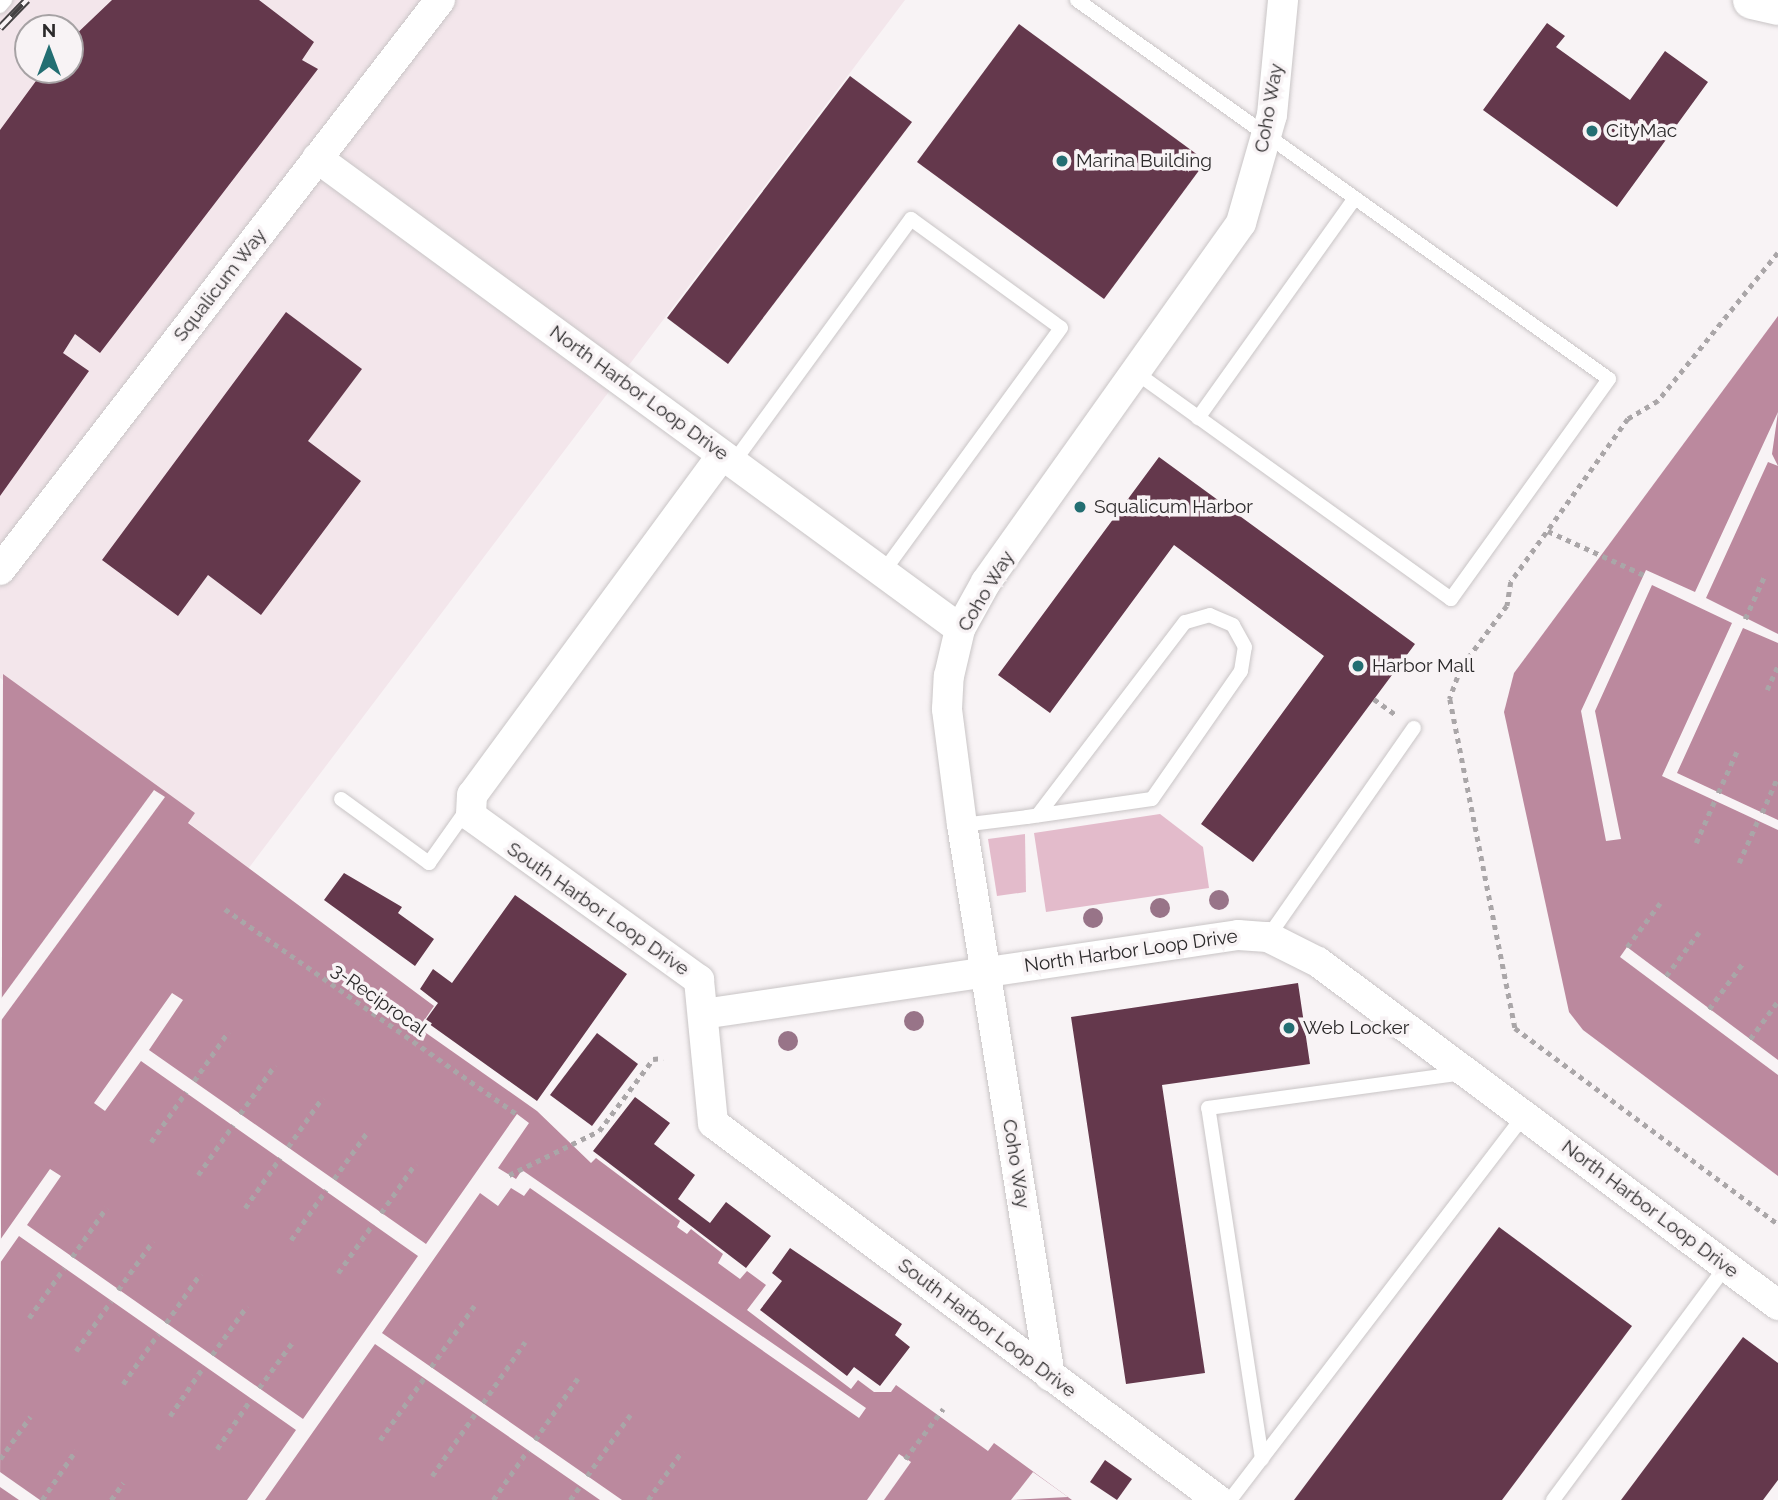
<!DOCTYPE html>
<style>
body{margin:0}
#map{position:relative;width:1778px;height:1500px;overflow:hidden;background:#f8f3f5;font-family:Raleway,sans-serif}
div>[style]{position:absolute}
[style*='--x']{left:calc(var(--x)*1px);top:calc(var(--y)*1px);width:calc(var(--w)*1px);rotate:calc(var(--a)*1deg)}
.built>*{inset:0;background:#f3e6eb}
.green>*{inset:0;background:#e3bbcb}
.water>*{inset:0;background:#bb899e}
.pier>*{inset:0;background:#f8f3f5}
.building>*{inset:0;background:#64384c}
.path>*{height:4.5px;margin-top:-2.25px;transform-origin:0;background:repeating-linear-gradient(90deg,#aaa6a8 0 5px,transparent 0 10px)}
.roads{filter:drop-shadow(0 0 2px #c9c5c6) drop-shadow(0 0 2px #c9c5c6)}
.lane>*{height:14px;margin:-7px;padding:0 7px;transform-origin:7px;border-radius:7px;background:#fff}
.street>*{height:30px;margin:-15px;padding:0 15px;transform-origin:15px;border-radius:15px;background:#fff}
.secondary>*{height:38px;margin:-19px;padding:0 19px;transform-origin:19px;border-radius:19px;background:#fff}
.rail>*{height:8px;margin-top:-4px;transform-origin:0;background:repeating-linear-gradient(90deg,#f8f3f5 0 16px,#444243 0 32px);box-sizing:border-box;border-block:2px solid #444243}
.trees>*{width:20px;height:20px;margin:-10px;border-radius:50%;background:#987488}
.dots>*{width:19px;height:19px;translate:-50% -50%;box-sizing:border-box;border:4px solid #f8f3f5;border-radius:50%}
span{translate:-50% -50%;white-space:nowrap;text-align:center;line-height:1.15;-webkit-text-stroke:7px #f8f3f5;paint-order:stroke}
.street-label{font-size:19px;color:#2b292a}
.poi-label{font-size:19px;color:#2b292a}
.left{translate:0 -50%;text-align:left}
.north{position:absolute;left:14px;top:14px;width:70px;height:70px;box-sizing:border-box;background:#f8f3f5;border:2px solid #a6a2a4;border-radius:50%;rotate:0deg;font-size:19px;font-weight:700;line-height:28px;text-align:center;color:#2b292a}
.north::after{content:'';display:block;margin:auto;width:24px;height:32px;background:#236e72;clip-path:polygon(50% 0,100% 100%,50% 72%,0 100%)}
</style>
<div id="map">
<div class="built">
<i style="clip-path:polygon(evenodd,0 0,905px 0,248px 869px,188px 822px,195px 813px,0 678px,0 0,28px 28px,70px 28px,70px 70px,28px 70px,28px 28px)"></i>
</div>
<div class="green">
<i style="clip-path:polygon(1160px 814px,1203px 847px,1209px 888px,1046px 912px,1034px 833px)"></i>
<i style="clip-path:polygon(1025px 834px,1026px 892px,997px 896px,988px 839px)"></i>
</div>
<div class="water">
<i style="clip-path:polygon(1778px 316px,1778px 1176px,1583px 1030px,1569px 1012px,1504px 712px,1514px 673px)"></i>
<i style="clip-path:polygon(3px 674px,195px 813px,188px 823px,434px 1006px,419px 1028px,537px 1111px,591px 1163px,596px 1158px,680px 1221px,677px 1227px,687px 1234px,691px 1229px,723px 1254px,718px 1263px,740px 1279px,747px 1271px,766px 1285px,747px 1310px,851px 1389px,858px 1380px,874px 1392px,891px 1392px,896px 1385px,988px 1451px,994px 1443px,1072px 1500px,0 1500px)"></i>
</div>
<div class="pier">
<i style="clip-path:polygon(1778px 412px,1772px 454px,1778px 466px,1768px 462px,1706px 598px,1778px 634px,1778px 643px,1743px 628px,1677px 773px,1778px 820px,1778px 830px,1662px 776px,1732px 623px,1652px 585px,1595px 711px,1621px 839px,1606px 841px,1581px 711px,1646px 570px,1695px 592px)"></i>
<i style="clip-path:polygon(154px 790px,165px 797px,0 1022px,0 1000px)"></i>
<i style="clip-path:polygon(1627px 947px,1778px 1060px,1778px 1075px,1620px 957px)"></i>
<i style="clip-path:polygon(172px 993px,183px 1000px,149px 1050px,426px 1244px,517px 1114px,529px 1123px,498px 1168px,516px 1179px,522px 1170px,866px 1408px,859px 1418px,530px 1188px,524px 1196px,511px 1188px,498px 1206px,480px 1193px,382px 1333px,622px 1500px,600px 1500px,375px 1344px,265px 1500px,247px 1500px,296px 1430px,19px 1236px,0 1263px,0 1240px,50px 1169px,61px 1176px,27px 1225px,303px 1419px,418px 1256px,141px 1061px,105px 1111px,94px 1103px)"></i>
<i style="clip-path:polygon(899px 1454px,911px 1462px,884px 1500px,867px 1500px)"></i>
<i style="clip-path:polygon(0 1472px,40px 1500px,19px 1500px,0 1487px)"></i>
<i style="clip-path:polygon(1033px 1472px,1068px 1497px,1011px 1500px)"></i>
</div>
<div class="building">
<i style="clip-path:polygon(112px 0,259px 0,314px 42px,302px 60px,318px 69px,100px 353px,75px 334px,63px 353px,89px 371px,0 496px,0 130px,44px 70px,70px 70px,70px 40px)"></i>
<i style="clip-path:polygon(1547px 23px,1565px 36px,1556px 47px,1630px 100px,1665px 51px,1708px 82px,1617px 207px,1483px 110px)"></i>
<i style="clip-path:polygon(1019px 24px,1206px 161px,1104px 299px,917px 162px)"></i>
<i style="clip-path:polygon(850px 76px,912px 122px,728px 364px,667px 318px)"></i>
<i style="clip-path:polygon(286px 312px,362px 369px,308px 441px,361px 481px,261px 615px,208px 575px,178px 616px,102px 560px)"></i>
<i style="clip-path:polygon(1159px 457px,1415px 644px,1253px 862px,1201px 824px,1324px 656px,1174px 545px,1050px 713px,998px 675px)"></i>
<i style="clip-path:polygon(344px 873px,402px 907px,398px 913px,434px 939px,415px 966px,324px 900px)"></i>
<i style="clip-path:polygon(515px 895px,627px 974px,537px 1101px,425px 1021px,438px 1003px,420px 989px,433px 969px,452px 983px)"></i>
<i style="clip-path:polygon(1298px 983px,1310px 1064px,1162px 1085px,1205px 1373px,1126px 1384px,1071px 1017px)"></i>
<i style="clip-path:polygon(597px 1033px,638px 1064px,592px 1126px,550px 1095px)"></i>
<i style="clip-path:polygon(635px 1097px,670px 1123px,654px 1144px,695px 1175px,678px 1199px,710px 1223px,726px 1202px,771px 1236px,746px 1268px,593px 1151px)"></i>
<i style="clip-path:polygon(1499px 1227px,1632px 1326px,1502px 1500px,1294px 1500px)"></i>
<i style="clip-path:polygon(790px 1248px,902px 1324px,895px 1335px,910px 1347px,880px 1386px,854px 1367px,847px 1376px,760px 1310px,782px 1281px,772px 1273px)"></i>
<i style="clip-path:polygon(1743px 1337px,1778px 1363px,1778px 1480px,1763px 1500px,1621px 1500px)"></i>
<i style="clip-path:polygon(1105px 1460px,1132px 1479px,1117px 1500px,1090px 1482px)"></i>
</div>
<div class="path">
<i style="--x:1778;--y:253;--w:191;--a:129"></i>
<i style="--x:1658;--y:401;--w:35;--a:149"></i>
<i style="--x:1628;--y:419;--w:201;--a:125.7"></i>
<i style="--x:1511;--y:582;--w:24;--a:99"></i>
<i style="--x:1507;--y:606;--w:77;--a:126.6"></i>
<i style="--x:1461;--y:668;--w:33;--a:110"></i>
<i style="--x:1450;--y:699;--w:335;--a:78.8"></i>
<i style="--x:1515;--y:1028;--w:328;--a:36.7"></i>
<i style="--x:1548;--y:531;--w:106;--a:24.6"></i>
<i style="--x:1745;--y:619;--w:46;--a:-65.7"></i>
<i style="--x:1767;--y:690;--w:27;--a:-66"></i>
<i style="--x:1374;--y:699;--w:27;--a:36"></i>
<i style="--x:1718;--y:793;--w:46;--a:-65.7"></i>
<i style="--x:1762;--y:813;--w:40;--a:-66.6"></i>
<i style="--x:1696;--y:843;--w:47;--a:-66.2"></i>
<i style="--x:1739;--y:863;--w:47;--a:-66.2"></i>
<i style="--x:225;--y:909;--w:357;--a:35.1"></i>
<i style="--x:1627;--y:947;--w:55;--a:-53.1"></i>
<i style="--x:1666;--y:976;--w:55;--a:-53.1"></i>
<i style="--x:1709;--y:1009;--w:56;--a:-53.7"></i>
<i style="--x:1750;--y:1039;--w:47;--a:-53.6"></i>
<i style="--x:194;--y:1081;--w:60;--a:-55.2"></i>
<i style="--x:240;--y:1114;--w:60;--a:-54.5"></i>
<i style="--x:151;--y:1142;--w:61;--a:-55"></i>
<i style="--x:288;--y:1147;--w:60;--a:-55.2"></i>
<i style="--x:198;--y:1175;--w:61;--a:-55"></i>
<i style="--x:509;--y:1175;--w:100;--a:-26.1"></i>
<i style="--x:599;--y:1131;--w:90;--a:-53.1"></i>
<i style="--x:653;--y:1059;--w:10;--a:-6"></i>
<i style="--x:334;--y:1179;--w:59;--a:-54.7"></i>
<i style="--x:245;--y:1208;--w:61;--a:-55"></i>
<i style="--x:381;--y:1213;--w:60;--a:-55.2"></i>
<i style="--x:291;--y:1240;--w:61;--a:-55"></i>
<i style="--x:72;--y:1257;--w:60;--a:-55.2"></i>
<i style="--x:338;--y:1273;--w:60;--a:-54.5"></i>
<i style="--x:118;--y:1290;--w:60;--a:-54.5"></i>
<i style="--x:29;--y:1318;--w:61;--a:-55"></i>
<i style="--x:166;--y:1323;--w:60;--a:-55.2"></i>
<i style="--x:76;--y:1351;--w:61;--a:-55"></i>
<i style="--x:212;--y:1355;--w:60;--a:-54.5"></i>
<i style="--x:431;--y:1367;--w:75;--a:-54.8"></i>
<i style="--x:123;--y:1384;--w:61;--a:-55"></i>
<i style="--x:259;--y:1388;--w:59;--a:-53.9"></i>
<i style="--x:483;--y:1403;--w:74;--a:-55.5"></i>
<i style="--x:170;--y:1416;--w:60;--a:-55.8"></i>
<i style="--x:380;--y:1440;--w:76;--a:-54.6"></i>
<i style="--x:535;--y:1440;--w:75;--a:-55.3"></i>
<i style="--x:217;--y:1449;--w:60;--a:-55.8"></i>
<i style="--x:0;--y:1459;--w:52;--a:-54.5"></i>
<i style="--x:905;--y:1459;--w:63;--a:-52.8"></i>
<i style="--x:432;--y:1476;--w:75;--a:-55.3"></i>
<i style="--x:587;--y:1476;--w:75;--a:-54.8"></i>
<i style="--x:42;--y:1500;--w:60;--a:-55.8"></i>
<i style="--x:111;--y:1500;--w:21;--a:-55"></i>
<i style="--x:493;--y:1500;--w:61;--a:-55"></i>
<i style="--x:570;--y:1500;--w:17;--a:-54"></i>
<i style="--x:648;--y:1500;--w:60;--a:-55.2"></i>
</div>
<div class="roads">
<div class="lane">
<i style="--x:1077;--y:0;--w:653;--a:35.47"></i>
<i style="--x:1609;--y:379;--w:271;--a:125.7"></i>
<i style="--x:1451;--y:599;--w:387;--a:-144.3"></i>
<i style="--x:0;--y:6;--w:8;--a:-50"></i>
<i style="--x:1198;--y:418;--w:270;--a:-54.5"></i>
<i style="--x:733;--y:463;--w:302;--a:-53.9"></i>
<i style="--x:911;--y:219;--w:185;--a:36"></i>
<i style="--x:1061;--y:328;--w:302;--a:126.1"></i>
<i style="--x:341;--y:799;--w:109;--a:36"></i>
<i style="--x:429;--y:863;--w:67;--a:-54.7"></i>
<i style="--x:962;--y:825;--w:65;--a:-7"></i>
<i style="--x:1027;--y:817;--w:126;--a:-8.2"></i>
<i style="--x:1152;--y:799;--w:156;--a:-55.2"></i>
<i style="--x:1241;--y:671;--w:24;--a:-81"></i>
<i style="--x:1245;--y:647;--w:25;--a:-119"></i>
<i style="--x:1233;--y:625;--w:25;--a:-157"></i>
<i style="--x:1210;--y:615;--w:26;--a:164"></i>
<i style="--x:1185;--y:622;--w:243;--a:127.3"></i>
<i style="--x:1268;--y:937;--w:255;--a:-55.1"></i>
<i style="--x:1262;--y:1459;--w:355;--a:-98.7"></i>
<i style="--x:1208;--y:1108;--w:256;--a:-7.8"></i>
<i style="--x:1230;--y:1500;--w:484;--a:-52.6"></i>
<i style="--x:1553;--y:1500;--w:291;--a:-53.5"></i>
</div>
<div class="street">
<i style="--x:317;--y:158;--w:797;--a:36.22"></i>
<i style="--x:722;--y:455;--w:422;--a:126.3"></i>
<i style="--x:472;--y:795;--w:21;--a:93"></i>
<i style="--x:471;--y:816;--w:281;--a:35.7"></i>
<i style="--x:699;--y:980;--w:144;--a:84.4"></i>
<i style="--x:713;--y:1123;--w:630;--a:36.74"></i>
<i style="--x:0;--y:570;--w:720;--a:-52.33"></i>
<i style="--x:703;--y:1014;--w:541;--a:-8.4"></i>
<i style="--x:1238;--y:935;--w:30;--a:4"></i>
<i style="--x:1268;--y:937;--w:56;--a:26.6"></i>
<i style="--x:1318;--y:962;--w:574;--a:36.71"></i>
<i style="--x:1050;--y:1376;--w:558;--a:-99.07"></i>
<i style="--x:962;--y:825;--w:117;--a:-97.4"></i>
<i style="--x:947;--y:709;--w:33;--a:-87"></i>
<i style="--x:949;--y:676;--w:48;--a:-76.8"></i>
<i style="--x:960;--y:629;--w:54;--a:-61"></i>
<i style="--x:986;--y:582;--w:440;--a:-54.6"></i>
<i style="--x:1241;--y:223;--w:112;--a:-74"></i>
<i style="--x:1272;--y:115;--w:116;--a:-84.5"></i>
</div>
<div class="secondary">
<i style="--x:1752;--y:0;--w:27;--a:13"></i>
</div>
</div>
<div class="rail">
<i style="--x:0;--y:28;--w:39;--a:-46"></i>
</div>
<div class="trees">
<i style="left:1219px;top:900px"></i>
<i style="left:1160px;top:908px"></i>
<i style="left:1093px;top:918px"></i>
<i style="left:914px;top:1021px"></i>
<i style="left:788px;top:1041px"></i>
</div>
<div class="dots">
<i style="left:1592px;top:131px;background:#236e72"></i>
<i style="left:1062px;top:161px;background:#236e72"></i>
<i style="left:1080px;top:507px;background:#236e72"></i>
<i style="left:1358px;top:666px;background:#236e72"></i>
<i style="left:1289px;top:1028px;background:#236e72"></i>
</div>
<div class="street-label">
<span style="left:1269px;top:108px;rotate:-80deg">Coho Way</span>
<span style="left:220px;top:285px;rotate:-52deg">Squalicum Way</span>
<span style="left:639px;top:393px;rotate:36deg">North Harbor Loop Drive</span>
<span style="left:986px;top:591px;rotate:-59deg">Coho Way</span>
<span style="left:598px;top:909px;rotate:35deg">South Harbor Loop Drive</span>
<span style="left:1131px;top:951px;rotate:-8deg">North Harbor Loop Drive</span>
<span style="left:379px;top:1000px;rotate:35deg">3-Reciprocal</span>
<span style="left:1016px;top:1164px;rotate:81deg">Coho Way</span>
<span style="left:1650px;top:1209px;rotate:37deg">North Harbor Loop Drive</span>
<span style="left:987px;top:1328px;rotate:37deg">South Harbor Loop Drive</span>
</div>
<div class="poi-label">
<span class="left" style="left:1606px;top:131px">CityMac</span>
<span class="left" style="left:1076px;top:161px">Marina Building</span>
<span class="left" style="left:1094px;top:507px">Squalicum Harbor</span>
<span class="left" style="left:1372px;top:666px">Harbor Mall</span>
<span class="left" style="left:1303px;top:1028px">Web Locker</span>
</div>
<div class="north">N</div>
</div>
